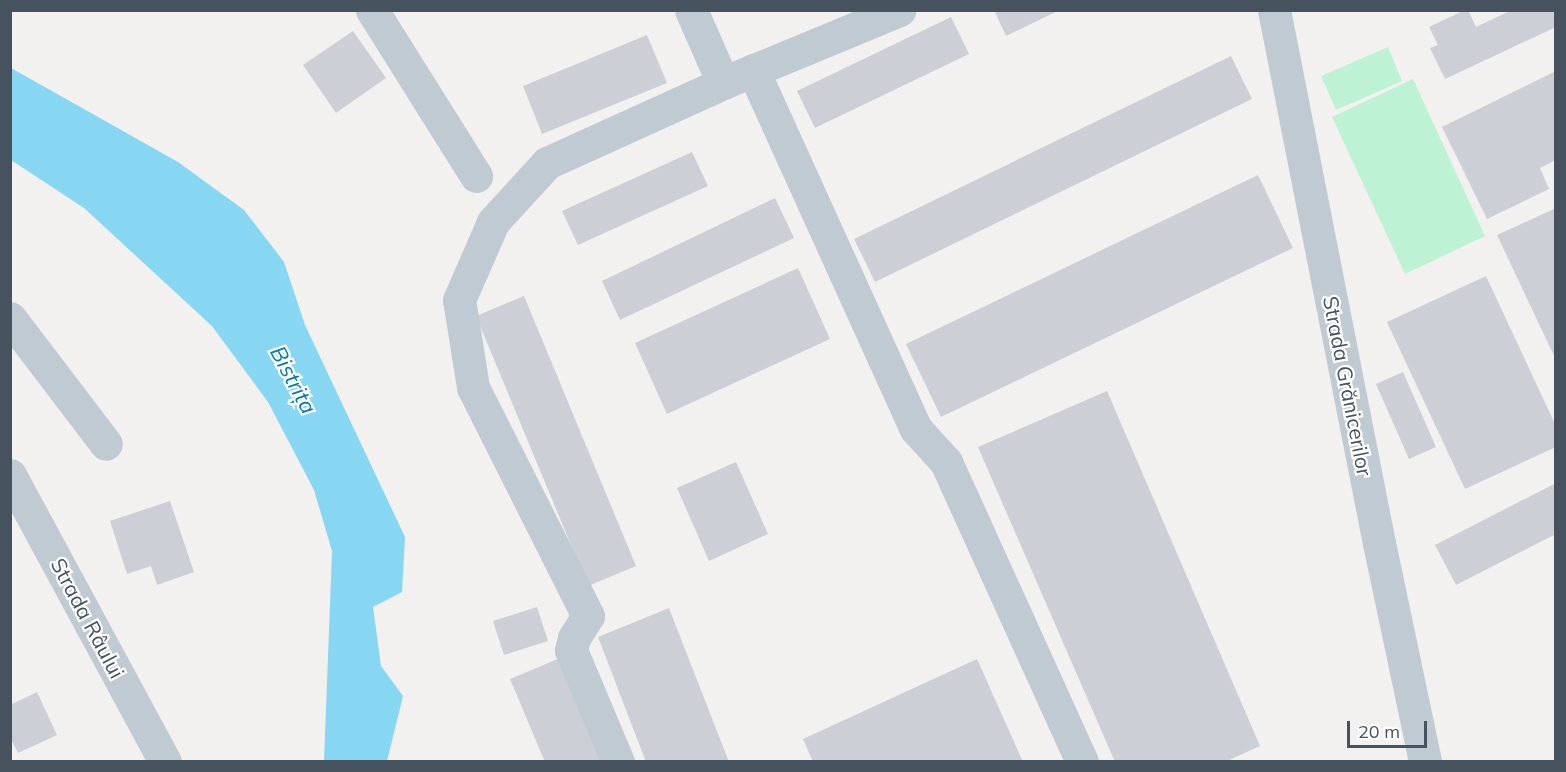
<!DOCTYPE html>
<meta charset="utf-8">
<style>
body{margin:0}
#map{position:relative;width:1566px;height:772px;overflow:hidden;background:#f3f0f0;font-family:Mulish,sans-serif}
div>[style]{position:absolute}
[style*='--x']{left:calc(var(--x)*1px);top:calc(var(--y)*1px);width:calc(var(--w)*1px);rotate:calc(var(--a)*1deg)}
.green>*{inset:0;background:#bdf2d4}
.water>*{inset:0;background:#87d6f2}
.building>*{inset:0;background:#cccfd5}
.minor>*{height:33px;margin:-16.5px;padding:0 16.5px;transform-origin:16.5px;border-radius:16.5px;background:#c0cad3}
span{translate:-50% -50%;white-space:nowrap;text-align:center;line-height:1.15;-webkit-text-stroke:4.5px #fff;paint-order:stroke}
.street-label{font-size:21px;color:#47525f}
.water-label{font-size:22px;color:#047ba6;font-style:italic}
.frame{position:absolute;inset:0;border:12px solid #47525f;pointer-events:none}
.scale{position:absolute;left:1347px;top:721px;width:80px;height:27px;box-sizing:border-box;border:3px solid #47525f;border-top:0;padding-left:8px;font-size:18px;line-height:21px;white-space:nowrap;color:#47525f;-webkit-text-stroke:4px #fff;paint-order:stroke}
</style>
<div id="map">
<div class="green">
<i style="clip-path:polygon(1388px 47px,1402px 81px,1336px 110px,1321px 76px)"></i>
<i style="clip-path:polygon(1413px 79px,1485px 236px,1405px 274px,1332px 117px)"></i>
</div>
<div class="water">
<i style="clip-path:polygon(11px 68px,178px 162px,244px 210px,284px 262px,305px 325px,405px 537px,402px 592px,373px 607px,381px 666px,403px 696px,387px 761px,324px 761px,332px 551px,314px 490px,268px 402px,212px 326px,84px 208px,11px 160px)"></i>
</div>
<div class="building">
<i style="clip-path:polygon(994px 10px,1060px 10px,1006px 36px)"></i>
<i style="clip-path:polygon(1465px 10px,1468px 10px,1476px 27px,1512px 10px,1556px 10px,1556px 27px,1445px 79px,1430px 48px,1438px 45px,1429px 27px)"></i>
<i style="clip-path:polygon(951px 17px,969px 54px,815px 128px,797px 91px)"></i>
<i style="clip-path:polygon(353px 31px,386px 78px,336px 113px,303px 65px)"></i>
<i style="clip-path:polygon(647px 35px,667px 83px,542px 134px,523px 86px)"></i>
<i style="clip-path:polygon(1231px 56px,1252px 99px,875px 282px,854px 239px)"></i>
<i style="clip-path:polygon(1556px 71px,1556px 160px,1540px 168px,1549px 189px,1487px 219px,1442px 127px)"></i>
<i style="clip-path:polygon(692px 152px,708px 186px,578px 245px,562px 211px)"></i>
<i style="clip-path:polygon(1258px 175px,1293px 248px,941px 417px,906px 344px)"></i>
<i style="clip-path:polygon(775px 198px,794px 238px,620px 320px,602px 281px)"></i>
<i style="clip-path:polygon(1556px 208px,1556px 360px,1497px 235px)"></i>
<i style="clip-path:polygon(798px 268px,830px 339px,667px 414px,635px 343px)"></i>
<i style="clip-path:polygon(1486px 276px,1556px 426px,1556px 447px,1465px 489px,1387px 322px)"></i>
<i style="clip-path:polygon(524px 296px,636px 566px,588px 586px,476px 316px)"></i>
<i style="clip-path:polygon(1403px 372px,1436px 447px,1409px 459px,1376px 384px)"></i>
<i style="clip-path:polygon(1107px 391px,1260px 746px,1225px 762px,1115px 762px,978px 447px)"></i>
<i style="clip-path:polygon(736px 462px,768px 534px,709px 561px,677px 488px)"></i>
<i style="clip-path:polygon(1556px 483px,1556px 534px,1456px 585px,1435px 545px)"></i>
<i style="clip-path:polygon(170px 501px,194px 572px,157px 585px,151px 566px,127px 574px,110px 521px)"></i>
<i style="clip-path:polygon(537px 607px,548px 641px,504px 655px,493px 621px)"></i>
<i style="clip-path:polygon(669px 608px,729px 762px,646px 762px,598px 637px)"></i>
<i style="clip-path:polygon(565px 656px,609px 762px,545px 762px,510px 679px)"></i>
<i style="clip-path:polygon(977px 659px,1023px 762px,813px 762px,803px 739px)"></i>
<i style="clip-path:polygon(37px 692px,57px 735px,18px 753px,10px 737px,10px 705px)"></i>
</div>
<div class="minor">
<i style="--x:372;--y:10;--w:196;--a:57.9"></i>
<i style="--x:691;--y:10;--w:80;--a:66.3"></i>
<i style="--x:1274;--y:10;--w:543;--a:78.86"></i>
<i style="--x:1379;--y:543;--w:224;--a:78.1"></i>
<i style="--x:753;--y:70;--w:394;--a:65.6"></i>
<i style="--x:916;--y:429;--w:45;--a:47.7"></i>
<i style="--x:946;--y:462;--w:329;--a:65.6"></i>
<i style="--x:10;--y:318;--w:158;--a:52.7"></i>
<i style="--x:10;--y:475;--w:326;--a:61.6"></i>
<i style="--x:618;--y:762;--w:121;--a:-112.8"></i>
<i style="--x:571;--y:650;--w:12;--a:-76"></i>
<i style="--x:574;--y:638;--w:26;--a:-58"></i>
<i style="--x:588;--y:616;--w:256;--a:-116.7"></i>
<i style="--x:473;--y:387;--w:88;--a:-99.1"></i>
<i style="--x:459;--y:300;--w:85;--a:-66.4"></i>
<i style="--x:493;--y:222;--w:80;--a:-47.5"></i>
<i style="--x:547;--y:163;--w:193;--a:-24.4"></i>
<i style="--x:723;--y:83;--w:191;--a:-22.5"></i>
</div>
<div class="street-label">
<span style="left:1348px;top:386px;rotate:79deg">Strada Grănicerilor</span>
<span style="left:88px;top:618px;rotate:62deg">Strada Râului</span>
</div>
<div class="water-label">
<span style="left:293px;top:380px;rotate:62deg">Bistrița</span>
</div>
<div class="frame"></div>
<div class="scale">20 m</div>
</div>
